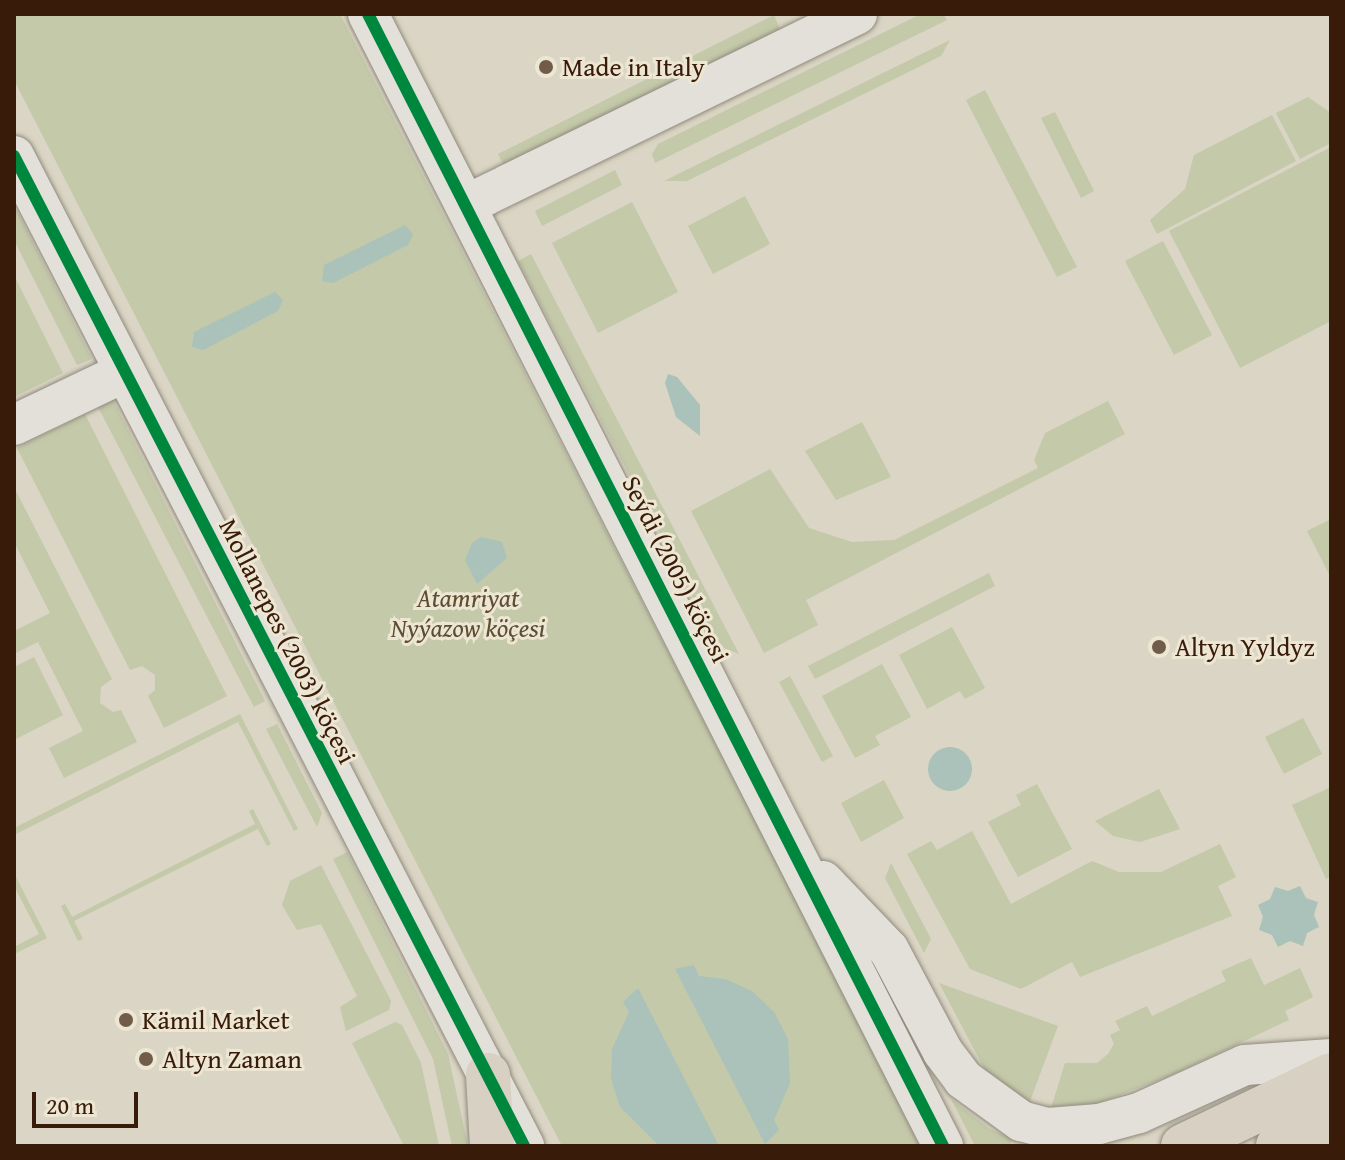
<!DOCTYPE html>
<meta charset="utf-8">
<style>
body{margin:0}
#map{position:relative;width:1345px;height:1160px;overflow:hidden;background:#dad5c4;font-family:"Gentium Book Plus",serif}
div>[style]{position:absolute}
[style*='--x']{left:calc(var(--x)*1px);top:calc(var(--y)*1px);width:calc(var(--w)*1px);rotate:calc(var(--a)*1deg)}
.green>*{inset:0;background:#c3c9a9}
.water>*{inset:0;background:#aac2b9}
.round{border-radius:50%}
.roads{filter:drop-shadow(0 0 2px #908a7e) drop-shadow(0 0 2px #908a7e)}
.minor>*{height:40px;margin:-20px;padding:0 20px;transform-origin:20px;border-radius:20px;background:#e2e0d8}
.major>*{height:44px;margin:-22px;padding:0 22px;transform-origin:22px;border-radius:22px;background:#d7d0c3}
.cycleway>*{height:12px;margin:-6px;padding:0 6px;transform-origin:6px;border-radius:6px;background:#00873e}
.dots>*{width:22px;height:22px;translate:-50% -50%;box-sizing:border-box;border:4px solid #ece6d3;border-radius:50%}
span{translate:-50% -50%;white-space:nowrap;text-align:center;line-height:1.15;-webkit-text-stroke:6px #ece6d3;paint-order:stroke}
.poi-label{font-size:26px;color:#391b09}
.left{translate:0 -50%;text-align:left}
.street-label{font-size:26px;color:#391b09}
.park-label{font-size:26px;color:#5d4d32;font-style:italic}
.frame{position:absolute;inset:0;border:16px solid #391b09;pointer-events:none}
.scale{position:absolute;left:32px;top:1092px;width:106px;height:36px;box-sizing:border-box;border:4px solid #391b09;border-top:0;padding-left:10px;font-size:24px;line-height:28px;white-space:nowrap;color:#391b09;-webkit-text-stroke:6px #ece6d3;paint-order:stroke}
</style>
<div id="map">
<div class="green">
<i style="clip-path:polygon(14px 14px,340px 14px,922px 1146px,562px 1146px,14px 80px)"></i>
<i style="clip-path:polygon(921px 14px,943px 14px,947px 20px,655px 163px,652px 154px,658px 144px)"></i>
<i style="clip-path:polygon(774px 15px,780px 29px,505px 168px,498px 154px)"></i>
<i style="clip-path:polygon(950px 40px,941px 56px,687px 181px,664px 181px)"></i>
<i style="clip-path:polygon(985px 90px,1077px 267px,1057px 277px,966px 100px)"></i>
<i style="clip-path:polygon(1308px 97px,1331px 113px,1331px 143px,1300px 159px,1276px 113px)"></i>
<i style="clip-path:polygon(1055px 112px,1094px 191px,1081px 198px,1041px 118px)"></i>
<i style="clip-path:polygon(1272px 115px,1296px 161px,1157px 234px,1150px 220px,1185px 189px,1194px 155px)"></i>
<i style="clip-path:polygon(1331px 147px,1331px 321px,1240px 368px,1169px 231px)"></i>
<i style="clip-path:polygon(615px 170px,622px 185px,542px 226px,535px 211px)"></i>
<i style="clip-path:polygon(745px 196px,770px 244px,713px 274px,688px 226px)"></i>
<i style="clip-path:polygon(632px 202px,678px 292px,598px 333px,552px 243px)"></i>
<i style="clip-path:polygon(14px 205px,92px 359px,77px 365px,14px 240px)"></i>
<i style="clip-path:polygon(1163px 241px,1212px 335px,1174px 355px,1125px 261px)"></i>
<i style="clip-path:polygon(531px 254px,739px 654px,724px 648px,711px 632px,518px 261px)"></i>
<i style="clip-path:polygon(14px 275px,63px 373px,14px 397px)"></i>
<i style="clip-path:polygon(113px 400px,265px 701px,254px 707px,98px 407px)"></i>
<i style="clip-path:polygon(1108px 401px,1125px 434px,806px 600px,818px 625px,764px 653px,691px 511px,770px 469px,809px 528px,852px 542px,894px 540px,1038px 468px,1034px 460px,1045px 433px)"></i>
<i style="clip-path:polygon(85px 414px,227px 696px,164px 728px,148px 696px,155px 690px,155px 675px,142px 666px,130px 670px,17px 448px)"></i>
<i style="clip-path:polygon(862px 422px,891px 477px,836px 500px,805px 451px)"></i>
<i style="clip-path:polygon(14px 487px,112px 679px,101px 687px,100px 703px,113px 712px,121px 710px,137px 742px,64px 778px,49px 748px,83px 731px,38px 642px,14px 654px,14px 631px,50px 613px,14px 542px)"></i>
<i style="clip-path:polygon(1331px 519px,1331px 578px,1307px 531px)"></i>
<i style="clip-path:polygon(989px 573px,995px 586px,815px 679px,808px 666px)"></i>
<i style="clip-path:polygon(952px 627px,985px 688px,965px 699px,960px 691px,927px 709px,899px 655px)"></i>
<i style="clip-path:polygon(34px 657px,63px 715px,14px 740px,14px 667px)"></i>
<i style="clip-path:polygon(882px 664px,911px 717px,875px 736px,880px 745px,855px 758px,822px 696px)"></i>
<i style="clip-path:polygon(790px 676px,833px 756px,822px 762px,779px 682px)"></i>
<i style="clip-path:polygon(240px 714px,298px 829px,294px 831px,238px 722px,14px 835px,14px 828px)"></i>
<i style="clip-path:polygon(1303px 718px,1322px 754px,1284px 774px,1265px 737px)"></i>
<i style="clip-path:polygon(277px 724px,322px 813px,317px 827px,266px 729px)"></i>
<i style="clip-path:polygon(884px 780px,904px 818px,861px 842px,841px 803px)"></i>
<i style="clip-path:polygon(1037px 784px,1072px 849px,1018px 877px,988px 822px,1021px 805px,1016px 795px)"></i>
<i style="clip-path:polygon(1331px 787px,1331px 876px,1326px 879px,1292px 805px)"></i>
<i style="clip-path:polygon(1159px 789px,1180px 829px,1140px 842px,1113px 836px,1095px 821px)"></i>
<i style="clip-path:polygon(253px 809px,271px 844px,267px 846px,258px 829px,74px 921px,83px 939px,78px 941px,61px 906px,65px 904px,72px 917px,255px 824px,249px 811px)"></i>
<i style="clip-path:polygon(972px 831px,1011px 904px,1092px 861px,1119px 872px,1161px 872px,1220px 844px,1236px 877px,1218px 886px,1232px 916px,1080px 977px,1072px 962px,1021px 989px,970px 969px,907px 854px,931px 841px,937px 850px)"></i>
<i style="clip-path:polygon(347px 852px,448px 1054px,468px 1146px,452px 1146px,433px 1059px,333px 859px)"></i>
<i style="clip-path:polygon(891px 863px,931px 939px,924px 953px,885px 878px)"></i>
<i style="clip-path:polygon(321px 865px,391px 1001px,389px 1010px,346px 1031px,340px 1007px,357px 996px,321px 924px,297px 930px,282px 905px,290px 881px)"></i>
<i style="clip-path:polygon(14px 873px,47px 938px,14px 954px,14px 947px,39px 934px,14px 886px)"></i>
<i style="clip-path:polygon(1251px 958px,1264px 985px,1300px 968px,1313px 997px,1285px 1011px,1289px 1020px,1169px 1076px,1096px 1104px,1051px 1108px,1065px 1063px,1097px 1063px,1108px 1054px,1114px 1044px,1110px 1035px,1120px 1030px,1115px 1021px,1147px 1006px,1152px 1016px,1226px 981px,1221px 971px)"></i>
<i style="clip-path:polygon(939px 983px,1058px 1026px,1030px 1101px,1009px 1093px,986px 1072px)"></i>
<i style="clip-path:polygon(395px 1022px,402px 1025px,421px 1063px,439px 1146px,404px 1146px,352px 1043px)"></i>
<i style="clip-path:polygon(951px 1099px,990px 1129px,1013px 1139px,1010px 1144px,975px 1146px)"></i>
</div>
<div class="water">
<i style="clip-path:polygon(405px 225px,413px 234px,408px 245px,333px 283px,322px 281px,324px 265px)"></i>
<i style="clip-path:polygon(275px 292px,283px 300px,278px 311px,203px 350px,192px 347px,194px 332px)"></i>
<i style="clip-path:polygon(668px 374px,677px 377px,700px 405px,700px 436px,676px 417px,665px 383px)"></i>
<i style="clip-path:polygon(481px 537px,502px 542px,507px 558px,477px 584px,465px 560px,472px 543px)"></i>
<i class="round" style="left:928px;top:747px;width:44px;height:44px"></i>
<i style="clip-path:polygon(1300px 886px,1306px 898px,1318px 902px,1314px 915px,1319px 927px,1307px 933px,1303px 946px,1290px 941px,1278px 947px,1272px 935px,1259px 930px,1263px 917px,1258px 905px,1270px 899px,1275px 887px,1288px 891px)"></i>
<i style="clip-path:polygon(694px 965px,699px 976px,725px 979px,752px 991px,774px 1012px,788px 1039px,790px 1083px,774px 1120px,779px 1130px,765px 1144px,675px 969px)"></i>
<i style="clip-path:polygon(638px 988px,719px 1146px,659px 1146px,620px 1107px,611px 1079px,612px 1049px,629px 1012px,623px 1002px)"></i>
</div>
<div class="roads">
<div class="minor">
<i style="--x:368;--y:14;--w:1270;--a:63.07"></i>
<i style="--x:14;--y:156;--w:1114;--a:62.74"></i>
<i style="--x:466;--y:205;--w:435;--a:-26"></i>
<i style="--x:14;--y:425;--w:123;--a:-25.5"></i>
<i style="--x:823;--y:881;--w:95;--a:46.3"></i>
<i style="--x:889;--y:950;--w:115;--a:62.1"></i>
<i style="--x:943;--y:1052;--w:34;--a:53"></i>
<i style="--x:963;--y:1079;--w:72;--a:35.9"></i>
<i style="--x:1021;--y:1121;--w:28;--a:15"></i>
<i style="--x:1048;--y:1128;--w:51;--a:-4.5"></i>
<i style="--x:1099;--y:1124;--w:41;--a:-15.4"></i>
<i style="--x:1139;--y:1113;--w:116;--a:-24.4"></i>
<i style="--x:1245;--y:1065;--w:86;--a:-4"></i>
</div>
<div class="major">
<i style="--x:488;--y:1075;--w:71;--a:86.8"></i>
<i style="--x:1183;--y:1146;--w:164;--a:-25.6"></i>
<i style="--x:1278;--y:1146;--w:59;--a:-25.3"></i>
</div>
</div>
<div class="cycleway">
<i style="--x:368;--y:14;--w:1270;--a:63.07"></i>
<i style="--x:14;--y:156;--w:1114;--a:62.74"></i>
</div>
<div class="dots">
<i style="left:546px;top:67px;background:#715c4a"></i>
<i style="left:1159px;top:647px;background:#715c4a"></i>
<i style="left:126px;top:1020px;background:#715c4a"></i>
<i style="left:146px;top:1059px;background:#715c4a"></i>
</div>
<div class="poi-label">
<span class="left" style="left:562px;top:67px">Made in Italy</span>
<span class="left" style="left:1175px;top:647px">Altyn Yyldyz</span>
<span class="left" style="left:142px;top:1020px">Kämil Market</span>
<span class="left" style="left:162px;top:1059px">Altyn Zaman</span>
</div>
<div class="street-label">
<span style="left:676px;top:569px;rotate:63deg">Seýdi (2005) köçesi</span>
<span style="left:288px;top:641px;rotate:63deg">Mollanepes (2003) köçesi</span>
</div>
<div class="park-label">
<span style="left:468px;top:613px">Atamriyat<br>Nyýazow köçesi</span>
</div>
<div class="frame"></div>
<div class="scale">20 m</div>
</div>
